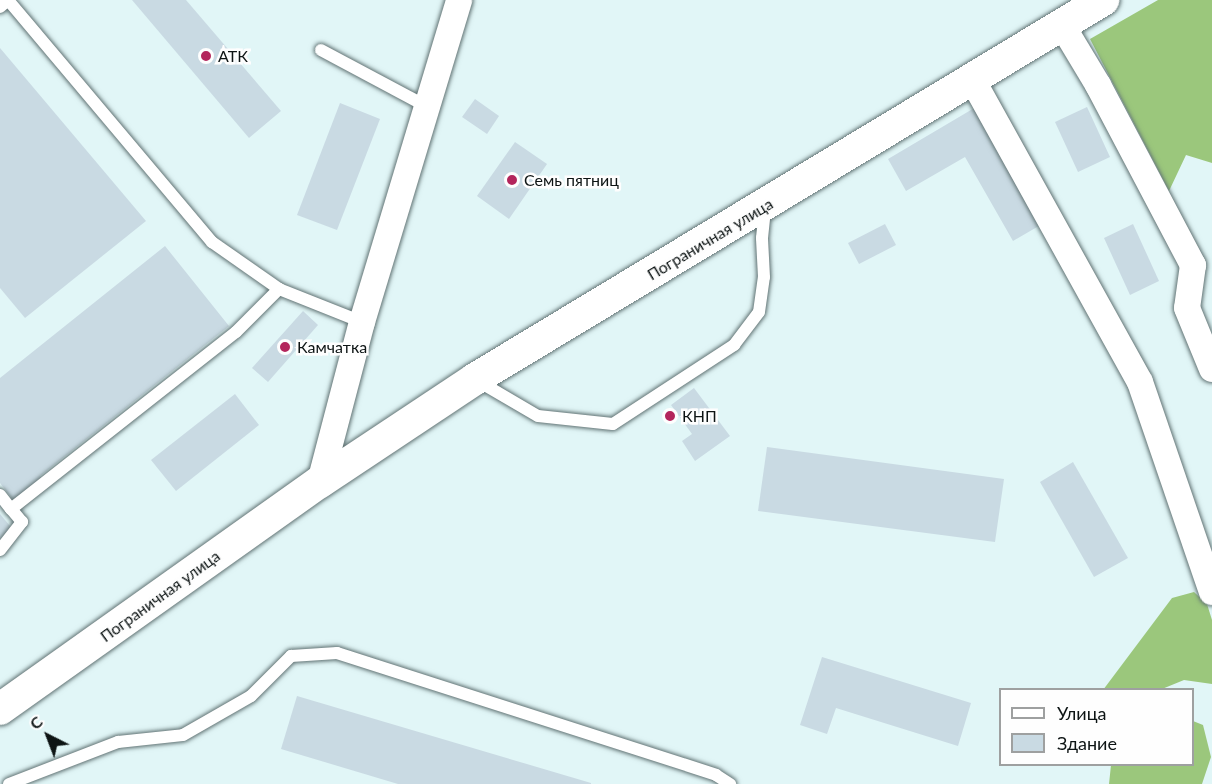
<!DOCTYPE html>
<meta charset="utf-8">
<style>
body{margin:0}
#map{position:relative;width:1212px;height:784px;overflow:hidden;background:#e1f6f7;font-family:Lato,sans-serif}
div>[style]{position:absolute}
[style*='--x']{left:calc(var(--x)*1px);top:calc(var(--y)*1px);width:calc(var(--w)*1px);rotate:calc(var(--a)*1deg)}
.forest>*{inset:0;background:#9bc77c}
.building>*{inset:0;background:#c9dae3}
.roads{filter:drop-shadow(0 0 2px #617374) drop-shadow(0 0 2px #617374)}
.service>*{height:12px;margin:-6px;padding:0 6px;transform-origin:6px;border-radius:6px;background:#fff}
.minor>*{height:26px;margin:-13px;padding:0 13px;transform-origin:13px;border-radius:13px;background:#fff}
.tertiary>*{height:32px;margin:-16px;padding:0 16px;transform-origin:16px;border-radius:16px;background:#fff}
.dots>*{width:16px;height:16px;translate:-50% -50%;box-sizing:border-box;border:3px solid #fefefe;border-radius:50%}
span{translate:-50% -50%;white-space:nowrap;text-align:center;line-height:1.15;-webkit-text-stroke:5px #fefefe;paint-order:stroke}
.poi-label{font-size:16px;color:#0d1414}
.left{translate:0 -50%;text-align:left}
.street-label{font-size:16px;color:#0d1414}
.legend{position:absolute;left:999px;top:688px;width:195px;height:78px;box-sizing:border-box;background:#fefefe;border:2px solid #9ea0a0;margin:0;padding:8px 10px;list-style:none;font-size:18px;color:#0d1414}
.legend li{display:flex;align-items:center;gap:12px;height:30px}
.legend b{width:30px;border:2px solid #9ea0a0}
.north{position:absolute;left:18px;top:706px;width:60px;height:60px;-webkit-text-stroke:4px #fefefe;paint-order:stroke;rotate:318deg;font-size:16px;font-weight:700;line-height:24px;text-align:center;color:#0d1414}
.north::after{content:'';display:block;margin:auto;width:21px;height:27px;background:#0d1414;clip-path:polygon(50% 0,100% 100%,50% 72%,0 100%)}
</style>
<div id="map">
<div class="forest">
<i style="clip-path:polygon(1158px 0,1212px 0,1212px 163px,1186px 155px,1169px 191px,1090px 39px)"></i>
<i style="clip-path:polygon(1194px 592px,1207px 604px,1212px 620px,1212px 684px,1184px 680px,1162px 689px,1103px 690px,1172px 598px)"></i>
<i style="clip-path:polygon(1193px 721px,1203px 725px,1211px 757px,1202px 784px,1109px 784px,1111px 765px,1192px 764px)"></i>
</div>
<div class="building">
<i style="clip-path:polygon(132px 0,186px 0,281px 111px,249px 138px)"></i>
<i style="clip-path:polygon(0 48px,146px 221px,25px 318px,0 288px)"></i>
<i style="clip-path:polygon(475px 99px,499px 116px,487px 134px,462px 117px)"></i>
<i style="clip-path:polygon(340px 103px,380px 119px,337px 230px,297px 215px)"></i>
<i style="clip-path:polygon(976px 107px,1044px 223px,1013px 241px,965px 157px,906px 191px,888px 159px)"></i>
<i style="clip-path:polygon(1087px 107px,1110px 157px,1078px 172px,1055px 122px)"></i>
<i style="clip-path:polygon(515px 142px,547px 164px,509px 219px,477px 196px)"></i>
<i style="clip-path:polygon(885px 224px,896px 245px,859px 264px,848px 243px)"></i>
<i style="clip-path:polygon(1133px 224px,1159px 281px,1130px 295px,1104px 238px)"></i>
<i style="clip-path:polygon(165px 246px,229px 326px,40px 476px,42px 479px,14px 501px,0 483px,0 378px)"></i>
<i style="clip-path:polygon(303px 311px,318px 325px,268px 382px,252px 368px)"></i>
<i style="clip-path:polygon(694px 388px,730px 436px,695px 461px,682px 441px,692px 434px,671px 405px)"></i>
<i style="clip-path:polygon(235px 394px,259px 425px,176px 491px,151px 460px)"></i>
<i style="clip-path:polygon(767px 447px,1004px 479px,995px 542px,758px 511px)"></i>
<i style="clip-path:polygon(1073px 462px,1128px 558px,1094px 577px,1040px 482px)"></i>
<i style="clip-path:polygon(0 514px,15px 532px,0 544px)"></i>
<i style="clip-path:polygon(822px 657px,971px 703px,958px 746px,836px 708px,827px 734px,800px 725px)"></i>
<i style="clip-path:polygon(297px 696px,591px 783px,591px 784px,398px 784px,281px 749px)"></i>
</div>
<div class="roads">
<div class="service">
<i style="--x:0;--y:7;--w:11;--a:-41"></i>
<i style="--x:8;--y:0;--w:317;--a:49.9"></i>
<i style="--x:212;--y:242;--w:82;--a:35"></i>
<i style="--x:321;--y:50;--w:119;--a:28.1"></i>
<i style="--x:478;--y:381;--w:69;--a:30.3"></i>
<i style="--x:538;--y:416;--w:75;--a:6.1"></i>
<i style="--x:613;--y:424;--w:145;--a:-33.1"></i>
<i style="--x:734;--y:345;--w:41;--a:-52.9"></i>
<i style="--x:759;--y:312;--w:35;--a:-82"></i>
<i style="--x:764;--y:277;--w:39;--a:-93"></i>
<i style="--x:762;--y:238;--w:31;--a:-84"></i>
<i style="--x:0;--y:495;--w:18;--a:52"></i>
<i style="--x:0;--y:550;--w:36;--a:-52"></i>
<i style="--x:22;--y:522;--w:17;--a:-130"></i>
<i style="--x:11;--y:509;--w:286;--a:-38.2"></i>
<i style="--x:236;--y:332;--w:61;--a:-45"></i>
<i style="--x:279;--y:289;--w:89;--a:21.7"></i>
<i style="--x:9;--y:784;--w:117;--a:-21.1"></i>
<i style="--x:118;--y:742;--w:65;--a:-6.1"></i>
<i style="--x:183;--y:735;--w:78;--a:-29.8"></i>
<i style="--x:251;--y:696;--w:57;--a:-45"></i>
<i style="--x:291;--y:656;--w:46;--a:-3.7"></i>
<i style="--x:337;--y:653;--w:398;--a:17.8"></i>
<i style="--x:716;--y:775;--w:17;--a:33"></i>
</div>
<div class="minor">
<i style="--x:1062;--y:25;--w:70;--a:59"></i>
<i style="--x:1098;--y:85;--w:204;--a:62.2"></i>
<i style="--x:1193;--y:265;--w:43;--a:97.9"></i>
<i style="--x:1187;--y:308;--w:66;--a:67.7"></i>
<i style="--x:972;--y:79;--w:346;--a:61"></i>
<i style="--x:1140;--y:382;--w:222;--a:71.1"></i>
<i style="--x:320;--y:482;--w:165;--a:-75.3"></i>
<i style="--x:362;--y:322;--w:336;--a:-73.2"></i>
</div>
<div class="tertiary">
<i style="--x:0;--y:709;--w:392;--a:-35.4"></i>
<i style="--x:320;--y:482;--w:186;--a:-33.6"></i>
<i style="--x:475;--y:379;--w:734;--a:-31.11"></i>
</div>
</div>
<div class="dots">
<i style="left:206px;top:56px;background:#b3255c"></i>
<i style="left:512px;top:180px;background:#b3255c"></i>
<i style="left:285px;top:347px;background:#b3255c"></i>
<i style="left:670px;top:416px;background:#b3255c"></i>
</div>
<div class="poi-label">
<span class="left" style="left:218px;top:56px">АТК</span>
<span class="left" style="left:524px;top:180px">Семь пятниц</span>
<span class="left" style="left:297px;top:347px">Камчатка</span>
<span class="left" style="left:682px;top:416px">КНП</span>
</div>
<div class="street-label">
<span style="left:710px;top:239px;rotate:-31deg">Пограничная улица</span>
<span style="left:160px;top:596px;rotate:-36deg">Пограничная улица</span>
</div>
<ul class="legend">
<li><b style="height:8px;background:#fff"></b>Улица</li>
<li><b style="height:16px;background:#c9dae3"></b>Здание</li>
</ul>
<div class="north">С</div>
</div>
